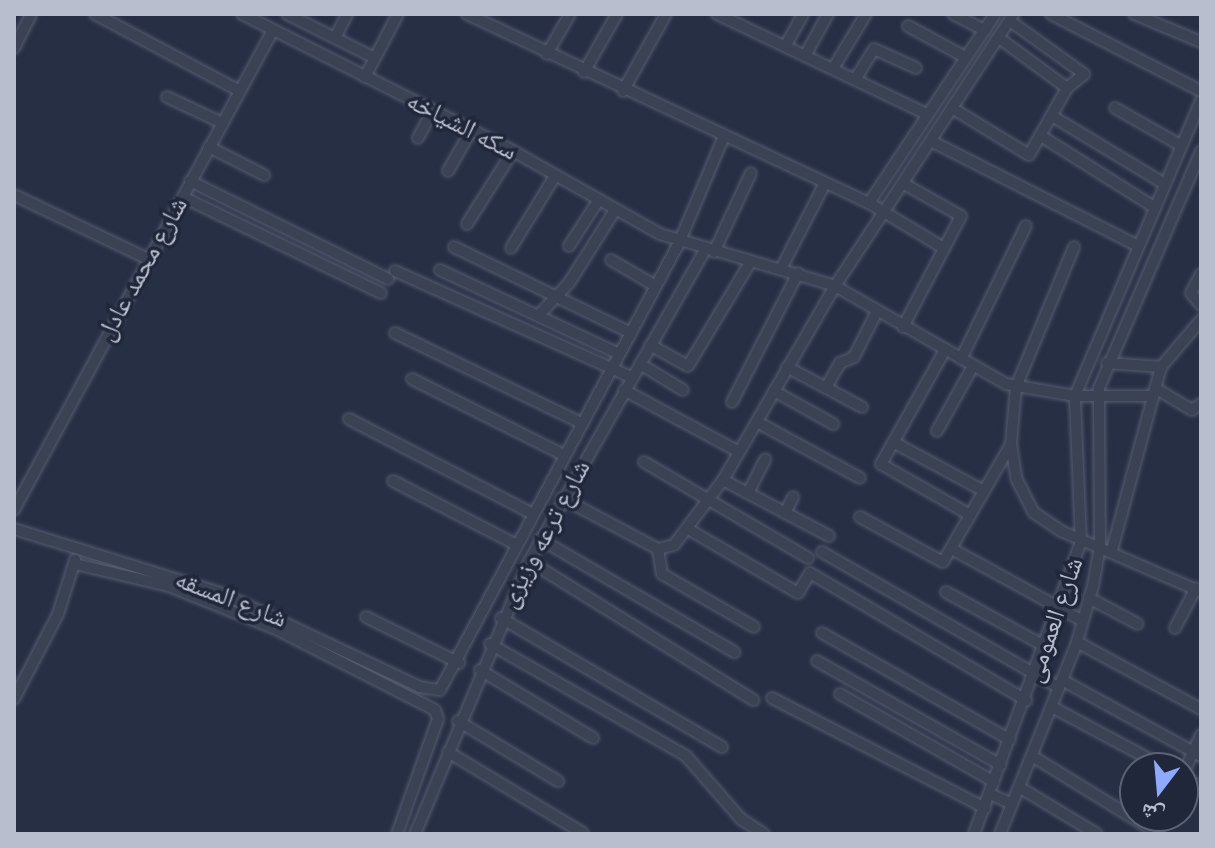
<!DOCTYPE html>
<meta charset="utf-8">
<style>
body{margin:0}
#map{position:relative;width:1215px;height:848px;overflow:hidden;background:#272f45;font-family:Cabin,"Noto Naskh Arabic",sans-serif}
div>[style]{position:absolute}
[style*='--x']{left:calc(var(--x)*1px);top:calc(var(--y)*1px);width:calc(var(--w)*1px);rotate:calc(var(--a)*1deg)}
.roads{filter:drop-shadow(0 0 2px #575d6f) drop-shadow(0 0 2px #575d6f)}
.street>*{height:10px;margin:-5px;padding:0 5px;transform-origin:5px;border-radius:5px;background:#3b4254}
span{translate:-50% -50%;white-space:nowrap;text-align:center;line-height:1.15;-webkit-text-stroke:7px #20273a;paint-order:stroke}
.street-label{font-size:26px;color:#b9bece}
.frame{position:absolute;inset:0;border:16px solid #b9bece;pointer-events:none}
.north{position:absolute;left:1119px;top:752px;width:80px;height:80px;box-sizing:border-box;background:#20273a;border:2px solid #5d6375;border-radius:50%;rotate:196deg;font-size:22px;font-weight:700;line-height:32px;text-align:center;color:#b9bece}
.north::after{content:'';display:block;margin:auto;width:28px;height:36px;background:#90aafb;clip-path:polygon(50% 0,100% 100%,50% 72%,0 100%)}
</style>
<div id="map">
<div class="roads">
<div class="street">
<i style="--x:95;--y:14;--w:164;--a:28"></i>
<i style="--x:242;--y:14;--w:304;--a:26.8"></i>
<i style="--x:513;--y:151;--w:169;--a:29.5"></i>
<i style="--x:660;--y:234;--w:183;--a:16.5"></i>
<i style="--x:835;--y:286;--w:197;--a:29.8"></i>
<i style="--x:1006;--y:384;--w:70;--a:9.9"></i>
<i style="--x:1075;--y:396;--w:77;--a:0"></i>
<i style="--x:287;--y:14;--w:98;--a:26.6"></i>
<i style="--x:467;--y:14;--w:444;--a:25.2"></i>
<i style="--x:869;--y:203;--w:85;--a:31.1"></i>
<i style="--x:717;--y:14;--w:230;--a:25.5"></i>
<i style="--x:953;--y:14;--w:36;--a:27"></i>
<i style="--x:1051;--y:14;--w:169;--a:27.2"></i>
<i style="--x:1134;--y:14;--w:73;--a:22.7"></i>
<i style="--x:908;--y:26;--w:65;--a:28.5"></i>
<i style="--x:335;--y:38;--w:27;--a:-63"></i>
<i style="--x:999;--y:38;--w:84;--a:36.3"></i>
<i style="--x:786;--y:45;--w:35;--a:-61"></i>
<i style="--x:14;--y:48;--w:38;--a:-63"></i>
<i style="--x:547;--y:54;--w:46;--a:-60.1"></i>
<i style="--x:806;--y:54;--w:46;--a:-61.2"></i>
<i style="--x:834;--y:67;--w:62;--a:-58.9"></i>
<i style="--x:584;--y:72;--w:67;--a:-60.4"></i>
<i style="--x:365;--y:77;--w:71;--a:-62.4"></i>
<i style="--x:856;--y:78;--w:34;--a:-58"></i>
<i style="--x:874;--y:49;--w:46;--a:24.3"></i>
<i style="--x:623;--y:91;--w:88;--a:-60.8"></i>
<i style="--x:167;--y:97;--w:61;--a:25.3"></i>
<i style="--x:952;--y:108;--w:90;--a:31.4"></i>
<i style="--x:1029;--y:155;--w:77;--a:-60.4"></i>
<i style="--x:1067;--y:88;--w:22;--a:-39"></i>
<i style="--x:1084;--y:74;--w:91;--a:-144.4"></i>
<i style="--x:1115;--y:108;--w:75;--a:29.6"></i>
<i style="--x:1052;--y:116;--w:130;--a:31.1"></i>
<i style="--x:1041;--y:136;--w:131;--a:32.2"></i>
<i style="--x:418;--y:138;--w:32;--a:-62"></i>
<i style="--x:931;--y:141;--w:230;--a:26.9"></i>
<i style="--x:209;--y:147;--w:62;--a:27"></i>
<i style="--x:448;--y:171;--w:48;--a:-60.3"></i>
<i style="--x:190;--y:181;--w:221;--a:26.3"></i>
<i style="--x:14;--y:195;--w:151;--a:25.5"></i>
<i style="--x:183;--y:197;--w:220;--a:25.9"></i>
<i style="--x:869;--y:203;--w:227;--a:-56.3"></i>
<i style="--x:467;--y:224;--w:86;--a:-57.8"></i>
<i style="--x:569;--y:246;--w:54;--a:-57.2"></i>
<i style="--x:454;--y:247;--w:195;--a:25.9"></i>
<i style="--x:1074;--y:247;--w:152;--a:112.5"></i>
<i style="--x:1016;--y:387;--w:57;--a:95"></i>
<i style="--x:1011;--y:444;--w:36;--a:81"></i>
<i style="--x:1017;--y:480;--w:36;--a:63"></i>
<i style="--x:1033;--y:512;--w:34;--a:34"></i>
<i style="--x:1061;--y:531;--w:153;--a:23.5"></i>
<i style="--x:511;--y:248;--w:84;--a:-58.6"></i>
<i style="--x:714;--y:252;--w:87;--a:-64.9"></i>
<i style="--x:611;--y:260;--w:50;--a:30.2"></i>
<i style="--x:781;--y:269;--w:97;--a:-62.9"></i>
<i style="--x:440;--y:270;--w:195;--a:25.1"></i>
<i style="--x:395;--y:271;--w:259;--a:24.2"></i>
<i style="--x:1201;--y:274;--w:21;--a:118"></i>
<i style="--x:1191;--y:293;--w:16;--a:50"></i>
<i style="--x:538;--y:316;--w:45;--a:-46.8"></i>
<i style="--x:569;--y:283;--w:86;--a:-57.8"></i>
<i style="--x:903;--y:327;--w:125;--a:-62.4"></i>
<i style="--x:961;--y:216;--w:65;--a:-150.7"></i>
<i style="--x:395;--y:333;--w:204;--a:25.8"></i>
<i style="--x:650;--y:345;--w:43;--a:28.9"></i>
<i style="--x:688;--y:366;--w:122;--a:-59"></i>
<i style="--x:945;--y:350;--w:131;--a:119.3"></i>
<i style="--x:881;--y:464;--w:103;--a:29.8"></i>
<i style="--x:961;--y:359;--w:148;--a:-64"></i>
<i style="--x:1107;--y:363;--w:54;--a:4.2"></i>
<i style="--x:640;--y:364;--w:50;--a:31.2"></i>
<i style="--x:787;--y:367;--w:85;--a:28.1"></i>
<i style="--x:412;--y:379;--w:168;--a:26.6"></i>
<i style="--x:826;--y:388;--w:29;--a:-61"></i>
<i style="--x:840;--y:363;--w:15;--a:-23"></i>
<i style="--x:854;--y:357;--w:51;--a:-63.4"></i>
<i style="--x:1155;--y:388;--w:43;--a:30.7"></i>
<i style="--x:1192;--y:410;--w:11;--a:-34"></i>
<i style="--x:624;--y:390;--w:131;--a:28.3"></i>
<i style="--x:774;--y:391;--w:68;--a:29.2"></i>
<i style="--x:732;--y:402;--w:145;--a:-62.9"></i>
<i style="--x:349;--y:419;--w:205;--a:27.3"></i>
<i style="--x:757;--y:422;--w:117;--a:28.5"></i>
<i style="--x:937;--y:431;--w:74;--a:-61"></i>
<i style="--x:893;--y:442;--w:103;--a:28.3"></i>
<i style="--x:644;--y:462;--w:190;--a:30.3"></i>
<i style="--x:723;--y:480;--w:120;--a:27.8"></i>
<i style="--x:393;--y:481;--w:137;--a:27.3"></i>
<i style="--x:748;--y:493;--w:38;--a:-63"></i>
<i style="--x:562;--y:498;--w:109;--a:28"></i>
<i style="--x:658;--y:549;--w:16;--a:-14"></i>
<i style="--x:674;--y:545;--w:81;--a:-53"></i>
<i style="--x:723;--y:480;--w:224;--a:-60"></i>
<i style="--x:835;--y:286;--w:326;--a:-56.7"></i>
<i style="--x:14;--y:510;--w:545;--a:-61.65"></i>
<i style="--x:785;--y:513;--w:18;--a:-63"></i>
<i style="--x:860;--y:517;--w:94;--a:28.5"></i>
<i style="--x:943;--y:562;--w:136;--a:-60"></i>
<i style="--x:14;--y:529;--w:217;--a:17.2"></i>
<i style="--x:221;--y:593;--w:220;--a:25.3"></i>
<i style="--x:420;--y:687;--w:20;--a:9"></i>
<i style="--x:440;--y:690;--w:507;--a:-61.87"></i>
<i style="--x:679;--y:243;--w:116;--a:-67.2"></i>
<i style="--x:688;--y:529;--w:127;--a:30.2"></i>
<i style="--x:798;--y:593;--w:23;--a:-59"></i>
<i style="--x:810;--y:573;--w:251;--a:30.5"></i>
<i style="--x:540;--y:539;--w:225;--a:30.2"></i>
<i style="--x:658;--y:549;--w:25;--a:81"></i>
<i style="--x:662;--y:574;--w:106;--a:29.9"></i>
<i style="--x:952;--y:549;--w:149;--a:28.8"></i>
<i style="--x:1112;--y:550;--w:189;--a:-75"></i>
<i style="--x:1161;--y:367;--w:62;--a:-49.6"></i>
<i style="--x:822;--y:552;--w:273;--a:29.8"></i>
<i style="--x:529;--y:561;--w:264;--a:31.8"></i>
<i style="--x:75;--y:564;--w:97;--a:13.2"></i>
<i style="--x:169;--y:586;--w:115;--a:21.9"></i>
<i style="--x:276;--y:629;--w:178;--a:27"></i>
<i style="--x:435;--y:710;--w:9;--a:72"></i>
<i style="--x:438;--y:719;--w:122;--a:109.6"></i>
<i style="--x:946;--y:592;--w:114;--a:28.8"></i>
<i style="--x:1089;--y:598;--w:55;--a:28"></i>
<i style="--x:366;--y:617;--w:104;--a:26.3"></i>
<i style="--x:501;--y:618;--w:256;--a:30.3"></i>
<i style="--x:1175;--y:628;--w:45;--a:-62.3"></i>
<i style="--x:822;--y:633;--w:216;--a:29.6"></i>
<i style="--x:1077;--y:642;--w:141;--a:28.4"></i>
<i style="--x:490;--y:644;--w:226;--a:29.7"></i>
<i style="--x:686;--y:756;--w:84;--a:48.9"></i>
<i style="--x:741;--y:819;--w:27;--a:33"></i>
<i style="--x:817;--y:661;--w:211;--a:29.5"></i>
<i style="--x:480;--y:670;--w:132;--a:31"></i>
<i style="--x:1062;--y:680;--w:158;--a:28.7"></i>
<i style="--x:840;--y:694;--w:177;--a:29.7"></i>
<i style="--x:772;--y:698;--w:240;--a:27.3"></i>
<i style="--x:14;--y:699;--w:96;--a:-62.6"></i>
<i style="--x:58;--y:614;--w:57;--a:-72.5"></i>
<i style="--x:1052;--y:707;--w:129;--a:28.2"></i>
<i style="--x:458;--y:721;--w:117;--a:31"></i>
<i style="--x:448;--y:752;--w:157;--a:31"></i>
<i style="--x:1032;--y:756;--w:149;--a:31.6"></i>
<i style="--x:1183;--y:774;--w:43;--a:-65.2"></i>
<i style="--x:1183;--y:777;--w:21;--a:29"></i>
<i style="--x:1019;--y:787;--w:91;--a:31.1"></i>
<i style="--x:990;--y:794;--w:24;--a:24"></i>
<i style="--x:415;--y:834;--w:296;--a:-67.3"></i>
<i style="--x:529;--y:561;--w:357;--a:-60.5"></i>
<i style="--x:974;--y:834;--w:311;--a:-69.9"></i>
<i style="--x:1081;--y:542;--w:146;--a:-92.4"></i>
<i style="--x:1075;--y:396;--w:321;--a:-66.9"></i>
<i style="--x:1000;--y:834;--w:207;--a:-68.1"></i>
<i style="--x:1077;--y:642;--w:58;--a:-74.1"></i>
<i style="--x:1093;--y:586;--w:40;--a:-80"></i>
<i style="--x:1100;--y:547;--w:159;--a:-90.4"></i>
<i style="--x:1099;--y:388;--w:258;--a:-66.7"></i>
</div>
</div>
<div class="street-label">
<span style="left:462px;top:126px;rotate:27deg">سكه الشياخه</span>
<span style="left:142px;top:269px;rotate:-61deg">شارع محمد عادل</span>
<span style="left:545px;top:534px;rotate:-62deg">شارع ترعه وزيزى</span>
<span style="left:231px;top:599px;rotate:21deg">شارع المسقه</span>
<span style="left:1054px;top:620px;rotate:-71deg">شارع العمومى</span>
</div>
<div class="frame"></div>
<div class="north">ش</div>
</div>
